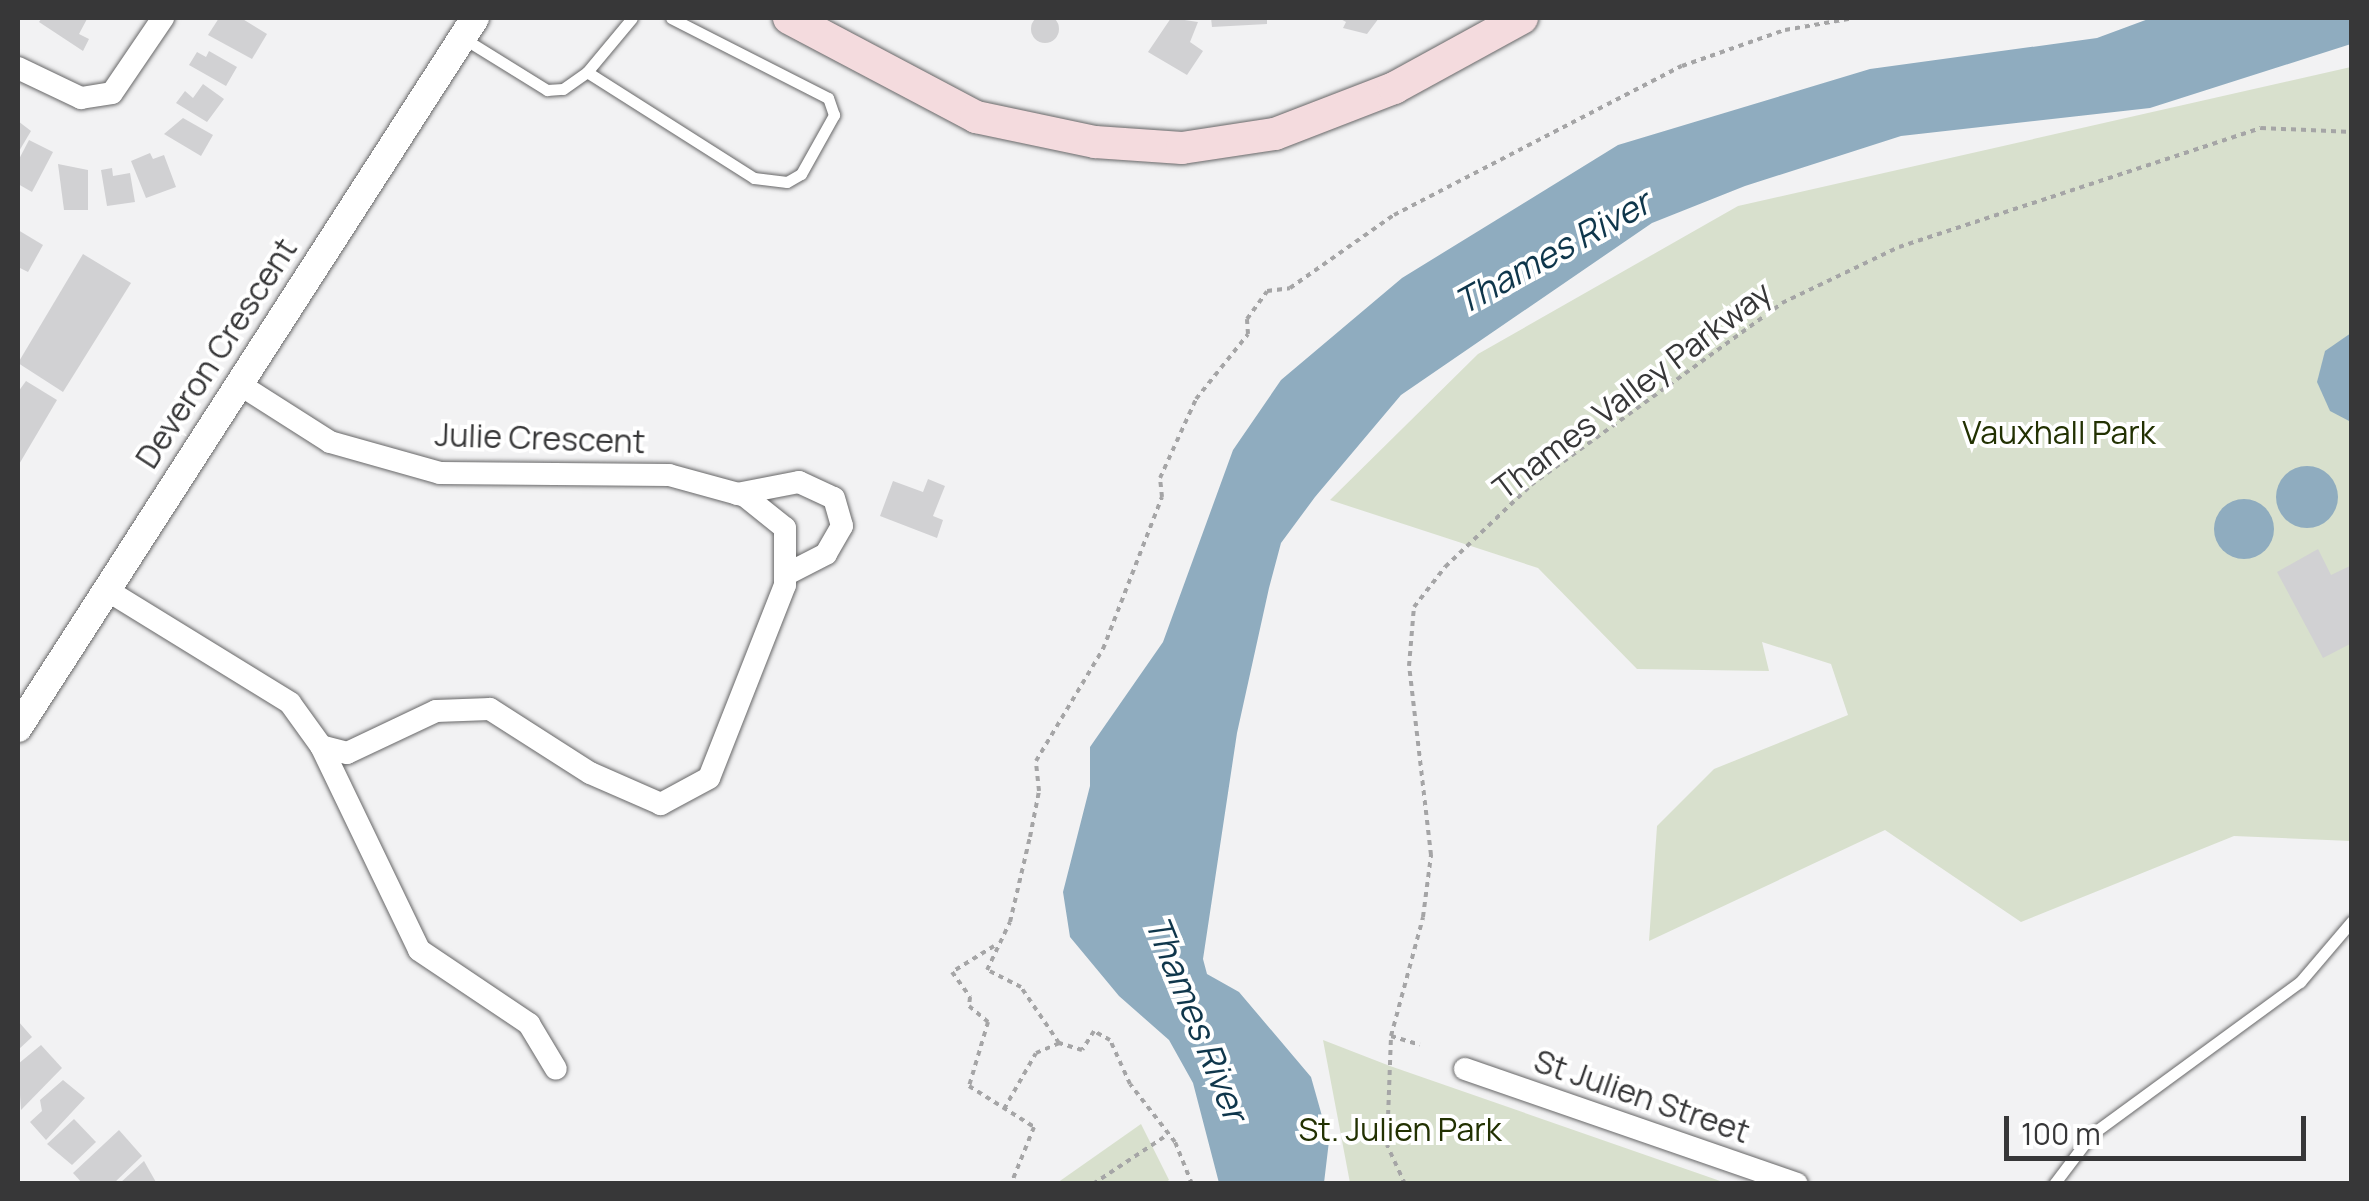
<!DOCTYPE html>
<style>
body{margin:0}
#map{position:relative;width:2369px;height:1201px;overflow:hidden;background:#f2f2f3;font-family:Manrope,sans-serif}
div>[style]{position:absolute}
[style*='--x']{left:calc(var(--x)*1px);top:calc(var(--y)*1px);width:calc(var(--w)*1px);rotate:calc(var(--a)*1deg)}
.green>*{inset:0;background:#d8e0cd}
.water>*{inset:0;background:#8facbf}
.round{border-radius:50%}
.building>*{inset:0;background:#d1d1d3}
.path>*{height:4px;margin-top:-2px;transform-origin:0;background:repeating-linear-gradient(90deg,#a5a5a6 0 5px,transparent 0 10px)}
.roads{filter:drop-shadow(0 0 2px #676768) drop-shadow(0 0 2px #676768)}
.service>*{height:11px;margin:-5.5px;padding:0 5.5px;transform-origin:5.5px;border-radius:5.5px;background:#fff}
.minor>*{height:22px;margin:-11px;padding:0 11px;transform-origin:11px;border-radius:11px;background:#fff}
.tertiary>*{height:28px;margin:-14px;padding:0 14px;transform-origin:14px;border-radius:14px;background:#fff}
.secondary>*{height:32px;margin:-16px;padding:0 16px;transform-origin:16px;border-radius:16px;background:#f4dbde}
span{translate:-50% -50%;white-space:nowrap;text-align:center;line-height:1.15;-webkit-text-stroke:8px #fff;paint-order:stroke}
.street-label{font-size:32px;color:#373738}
.park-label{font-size:32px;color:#223102}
.water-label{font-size:35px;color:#0f364b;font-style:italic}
.frame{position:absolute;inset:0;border:20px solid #373738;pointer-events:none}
.scale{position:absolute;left:2004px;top:1116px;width:302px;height:45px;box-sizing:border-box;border:5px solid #373738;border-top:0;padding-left:12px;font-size:30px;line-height:35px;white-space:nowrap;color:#373738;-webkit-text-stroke:8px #fff;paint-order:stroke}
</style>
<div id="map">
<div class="green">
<i style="clip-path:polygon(2351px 67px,2351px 841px,2234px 836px,2021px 922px,1885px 830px,1649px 941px,1657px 826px,1714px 769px,1848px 715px,1831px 664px,1762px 642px,1769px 671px,1637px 669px,1538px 568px,1330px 500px,1478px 354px,1738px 206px)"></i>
<i style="clip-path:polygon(1323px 1040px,1390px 1066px,1726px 1183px,1350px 1183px)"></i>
<i style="clip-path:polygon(1141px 1124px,1169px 1180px,1165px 1183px,1057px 1183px)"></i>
</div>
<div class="water">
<i style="clip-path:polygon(2151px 18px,2351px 18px,2351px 44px,2150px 108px,1901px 136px,1745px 186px,1652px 223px,1401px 395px,1315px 497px,1281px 543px,1269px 588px,1237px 733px,1203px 959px,1207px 974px,1239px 992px,1311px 1077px,1329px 1141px,1324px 1183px,1219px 1183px,1193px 1083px,1169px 1040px,1119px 996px,1070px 937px,1063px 892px,1090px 786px,1090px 747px,1163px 642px,1233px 450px,1281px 380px,1402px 278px,1618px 145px,1870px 69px,2097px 38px)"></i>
<i style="clip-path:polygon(2351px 333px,2351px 422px,2330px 411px,2317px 382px,2325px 351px)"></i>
<i class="round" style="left:2276px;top:466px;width:62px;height:62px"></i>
<i class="round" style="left:2214px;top:499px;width:60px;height:60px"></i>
</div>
<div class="building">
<i class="round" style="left:1031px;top:15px;width:28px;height:28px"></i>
<i style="clip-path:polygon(42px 18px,87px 19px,79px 34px,89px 39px,83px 51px,39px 22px)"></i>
<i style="clip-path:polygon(219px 18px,241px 18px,267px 34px,252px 59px,208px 35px)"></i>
<i style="clip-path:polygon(1171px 18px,1198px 22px,1190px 42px,1203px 51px,1187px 75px,1148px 52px)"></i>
<i style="clip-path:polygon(1211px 18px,1267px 18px,1267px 24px,1212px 27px)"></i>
<i style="clip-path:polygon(1339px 18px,1379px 18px,1367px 34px,1343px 28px,1346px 22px)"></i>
<i style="clip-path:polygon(209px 51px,237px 67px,226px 86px,189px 65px,197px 52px,206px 57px)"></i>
<i style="clip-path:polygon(203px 84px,224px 99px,207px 122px,176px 103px,185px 91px,193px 98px)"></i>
<i style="clip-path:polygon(183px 118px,213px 135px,201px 156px,164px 134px)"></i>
<i style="clip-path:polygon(18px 121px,31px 131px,18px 153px)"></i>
<i style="clip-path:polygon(29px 140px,53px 152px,32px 192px,18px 184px,18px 161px)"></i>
<i style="clip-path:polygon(150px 153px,153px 159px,164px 155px,176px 187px,146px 198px,131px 161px)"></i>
<i style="clip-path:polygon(58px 164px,88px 170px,88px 210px,64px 210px)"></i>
<i style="clip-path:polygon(112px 168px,113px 176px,130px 173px,135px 202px,107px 206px,101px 170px)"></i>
<i style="clip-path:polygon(18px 230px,43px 245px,28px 272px,18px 267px)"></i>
<i style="clip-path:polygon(83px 254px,131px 283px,63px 392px,18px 363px)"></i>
<i style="clip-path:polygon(26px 381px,57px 400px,18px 466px,18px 392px)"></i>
<i style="clip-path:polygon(928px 479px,945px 486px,933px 516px,943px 520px,937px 538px,880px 516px,893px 481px,923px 492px)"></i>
<i style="clip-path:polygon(2318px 549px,2331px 575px,2352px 565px,2352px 643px,2323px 658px,2277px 572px)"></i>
<i style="clip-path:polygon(18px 1021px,32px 1037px,18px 1050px)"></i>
<i style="clip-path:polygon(41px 1045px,62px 1068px,21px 1110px,18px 1064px)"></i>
<i style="clip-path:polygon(63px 1080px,85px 1098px,46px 1140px,30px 1122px,42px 1111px,40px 1100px)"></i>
<i style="clip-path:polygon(74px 1119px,96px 1142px,72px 1165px,47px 1144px)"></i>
<i style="clip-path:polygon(119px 1130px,142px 1156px,113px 1184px,83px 1184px,73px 1173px)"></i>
<i style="clip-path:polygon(144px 1161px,157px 1184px,119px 1184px)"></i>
</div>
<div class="path">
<i style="--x:994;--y:946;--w:49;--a:148.2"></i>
<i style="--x:952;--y:972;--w:31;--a:54"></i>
<i style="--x:970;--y:997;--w:9;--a:96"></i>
<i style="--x:969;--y:1006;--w:25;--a:40"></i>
<i style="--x:988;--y:1022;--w:67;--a:106.5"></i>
<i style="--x:969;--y:1086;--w:77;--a:32.2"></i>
<i style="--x:1034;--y:1127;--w:61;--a:112"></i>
<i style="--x:1391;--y:1036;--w:30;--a:17"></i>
<i style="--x:1004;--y:1109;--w:64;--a:-60.3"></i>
<i style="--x:1036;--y:1053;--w:25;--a:-23"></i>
<i style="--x:1093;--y:1184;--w:85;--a:-33.5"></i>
<i style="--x:1192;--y:1184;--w:45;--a:-112"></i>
<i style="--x:1175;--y:1142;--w:73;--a:-127.8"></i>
<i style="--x:1130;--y:1084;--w:48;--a:-114.4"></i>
<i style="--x:1110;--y:1040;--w:18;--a:-151"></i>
<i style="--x:1094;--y:1031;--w:22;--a:122"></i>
<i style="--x:1082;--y:1050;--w:24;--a:-163"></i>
<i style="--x:1059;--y:1043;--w:68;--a:-124.2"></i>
<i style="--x:1021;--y:987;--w:38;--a:-153"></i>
<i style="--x:987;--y:970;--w:53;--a:-64.4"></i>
<i style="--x:1010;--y:922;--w:87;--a:-76.8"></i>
<i style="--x:1030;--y:837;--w:47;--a:-78.9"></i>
<i style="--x:1039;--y:791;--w:30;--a:-96"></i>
<i style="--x:1036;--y:761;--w:131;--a:-59.1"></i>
<i style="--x:1103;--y:649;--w:163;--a:-68.8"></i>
<i style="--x:1162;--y:497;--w:19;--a:-96"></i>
<i style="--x:1160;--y:478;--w:87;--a:-65.5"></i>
<i style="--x:1196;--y:399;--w:83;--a:-51.3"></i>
<i style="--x:1248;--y:334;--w:15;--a:-94"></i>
<i style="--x:1247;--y:319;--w:34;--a:-54"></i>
<i style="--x:1267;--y:291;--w:23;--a:-7"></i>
<i style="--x:1290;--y:288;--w:127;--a:-35.1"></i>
<i style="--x:1394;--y:215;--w:324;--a:-27.4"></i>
<i style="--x:1682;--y:66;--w:109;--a:-19.3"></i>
<i style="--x:1785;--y:30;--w:70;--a:-9.9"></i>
<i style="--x:1405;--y:1184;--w:43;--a:-114.8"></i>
<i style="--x:1387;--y:1145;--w:109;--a:-87.9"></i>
<i style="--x:1391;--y:1036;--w:123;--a:-74.9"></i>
<i style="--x:1423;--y:917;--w:63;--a:-82.6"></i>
<i style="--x:1431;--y:855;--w:190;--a:-96.6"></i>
<i style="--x:1409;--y:666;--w:59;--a:-85.2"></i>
<i style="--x:1414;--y:607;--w:51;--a:-52.2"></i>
<i style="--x:1445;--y:567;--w:119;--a:-43.6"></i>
<i style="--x:1531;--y:485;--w:310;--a:-35.9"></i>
<i style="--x:1782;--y:303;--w:130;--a:-25.6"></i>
<i style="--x:1899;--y:247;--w:381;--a:-18.2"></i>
<i style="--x:2261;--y:128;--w:91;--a:2.5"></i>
</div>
<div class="roads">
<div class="service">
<i style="--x:463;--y:38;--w:99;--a:31.8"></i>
<i style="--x:547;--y:90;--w:16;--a:-4"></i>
<i style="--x:563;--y:89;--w:29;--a:-35"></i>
<i style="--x:587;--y:72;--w:70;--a:-50.2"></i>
<i style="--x:587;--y:72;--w:198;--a:32.4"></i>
<i style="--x:754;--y:178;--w:33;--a:7"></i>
<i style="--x:787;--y:182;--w:16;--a:-30"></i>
<i style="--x:801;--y:174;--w:68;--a:-60.8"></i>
<i style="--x:834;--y:115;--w:18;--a:-109"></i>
<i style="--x:828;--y:98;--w:176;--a:-153"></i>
<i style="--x:2054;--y:1184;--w:63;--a:-52.8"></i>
<i style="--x:2092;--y:1134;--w:258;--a:-36.2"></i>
<i style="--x:2300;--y:982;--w:80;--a:-49.6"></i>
</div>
<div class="minor">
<i style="--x:18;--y:68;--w:70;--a:25.5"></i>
<i style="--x:81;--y:98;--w:31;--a:-9"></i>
<i style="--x:112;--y:93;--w:91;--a:-55.8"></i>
<i style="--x:239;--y:384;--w:108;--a:32.5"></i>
<i style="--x:330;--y:442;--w:114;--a:15.7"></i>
<i style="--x:440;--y:473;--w:229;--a:0.5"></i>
<i style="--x:669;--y:475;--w:79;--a:15.4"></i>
<i style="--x:745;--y:496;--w:51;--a:38.7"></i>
<i style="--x:785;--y:528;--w:57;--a:90"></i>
<i style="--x:785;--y:585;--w:207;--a:111.5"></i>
<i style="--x:709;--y:778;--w:55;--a:151.6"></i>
<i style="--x:661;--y:804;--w:77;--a:-156.4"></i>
<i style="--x:590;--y:773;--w:119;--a:-147.4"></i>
<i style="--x:490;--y:709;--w:54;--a:177.9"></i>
<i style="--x:436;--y:711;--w:98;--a:154.7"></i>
<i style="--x:347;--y:753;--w:27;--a:-165"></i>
<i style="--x:737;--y:494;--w:63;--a:-11"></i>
<i style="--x:799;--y:482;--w:38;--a:25"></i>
<i style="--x:834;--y:498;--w:29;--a:74"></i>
<i style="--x:842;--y:526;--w:32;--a:120"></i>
<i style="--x:826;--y:554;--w:46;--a:152.9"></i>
<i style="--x:105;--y:589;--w:217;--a:31.6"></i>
<i style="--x:290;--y:703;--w:53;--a:54.2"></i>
<i style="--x:321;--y:746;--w:226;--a:64.3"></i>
<i style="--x:419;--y:950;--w:133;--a:33.9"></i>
<i style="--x:529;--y:1024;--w:52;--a:59"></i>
<i style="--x:1465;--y:1069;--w:351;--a:19.1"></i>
</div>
<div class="tertiary">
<i style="--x:18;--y:728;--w:844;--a:-57.23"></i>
</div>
<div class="secondary">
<i style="--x:789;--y:18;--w:212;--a:27.9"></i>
<i style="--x:976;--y:117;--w:122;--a:11.9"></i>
<i style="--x:1095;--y:142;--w:87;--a:3.9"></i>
<i style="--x:1182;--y:148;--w:94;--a:-8.6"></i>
<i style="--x:1275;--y:134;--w:128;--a:-21.1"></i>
<i style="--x:1394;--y:88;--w:146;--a:-28.7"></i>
</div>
</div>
<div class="street-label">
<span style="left:216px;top:353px;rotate:-57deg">Deveron Crescent</span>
<span style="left:1632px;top:390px;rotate:-37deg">Thames Valley Parkway</span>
<span style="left:540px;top:438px;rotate:2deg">Julie Crescent</span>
<span style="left:1642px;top:1096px;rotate:19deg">St Julien Street</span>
</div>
<div class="park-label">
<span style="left:2059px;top:432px">Vauxhall Park</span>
<span style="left:1400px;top:1129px">St. Julien Park</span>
</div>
<div class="water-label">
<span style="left:1552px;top:252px;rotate:-29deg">Thames River</span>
<span style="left:1197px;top:1018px;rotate:68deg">Thames River</span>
</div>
<div class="frame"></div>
<div class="scale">100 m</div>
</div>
